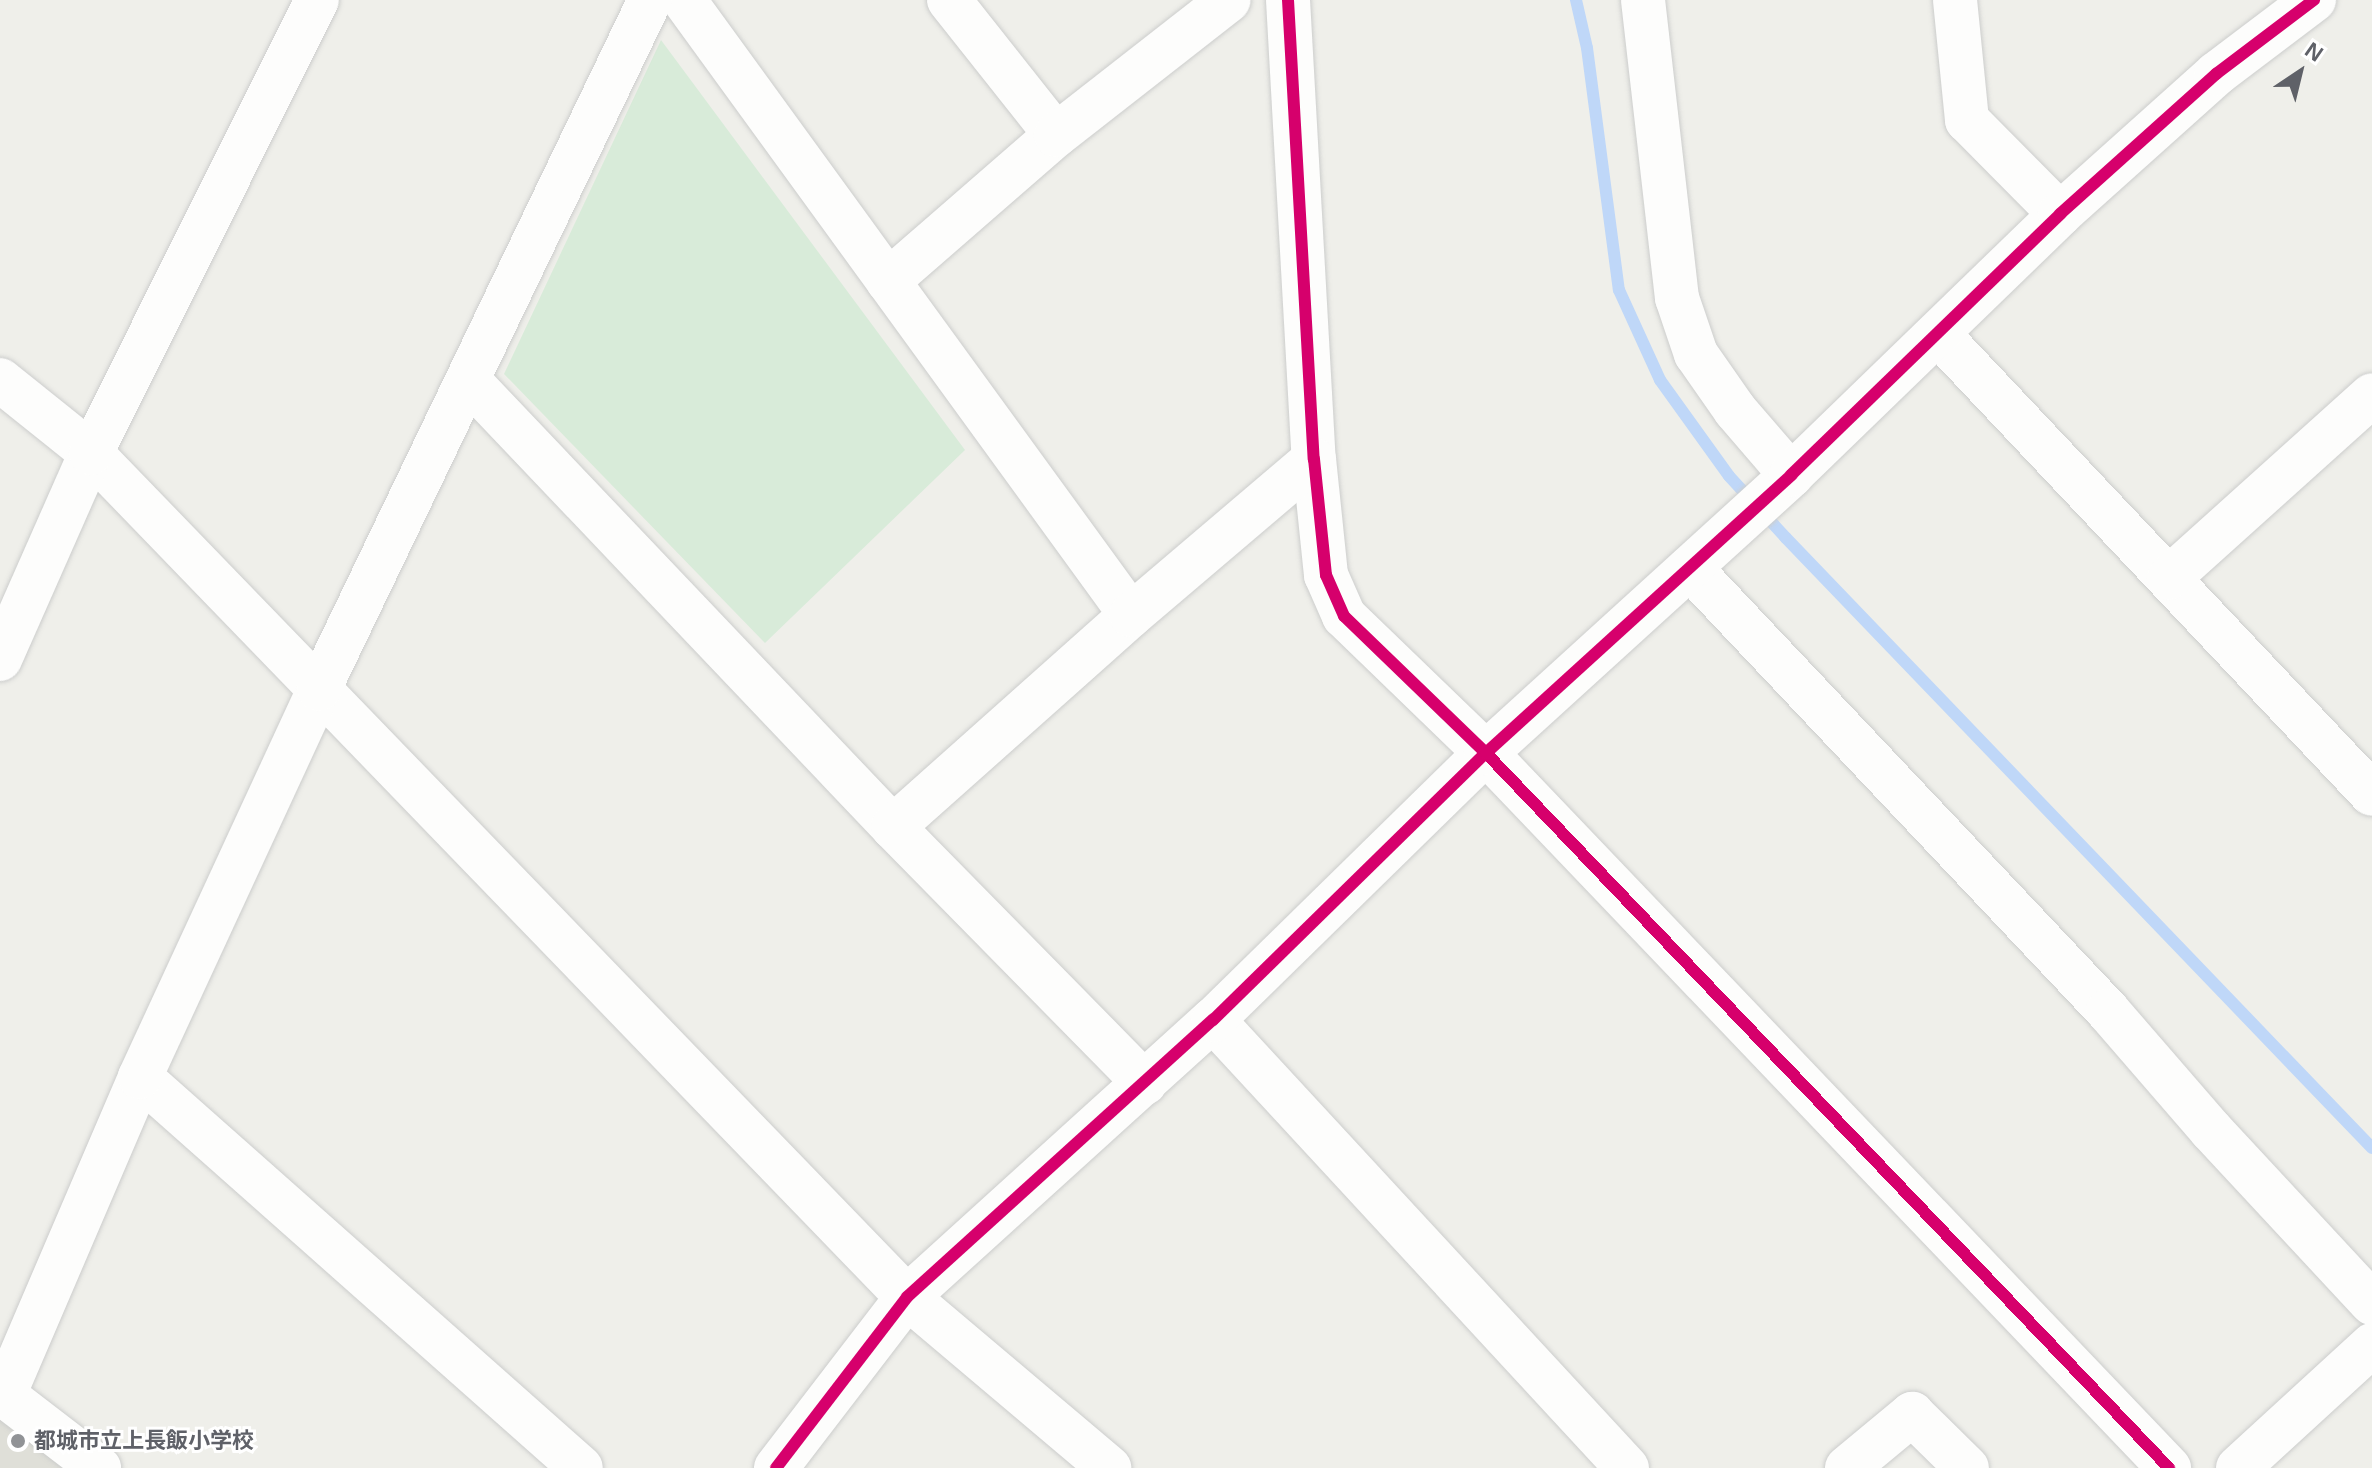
<!DOCTYPE html>
<meta charset="utf-8">
<style>
body{margin:0}
#map{position:relative;width:2372px;height:1468px;overflow:hidden;background:#efefea;font-family:Arial,"Noto Sans JP",sans-serif}
div>[style]{position:absolute}
[style*='--x']{left:calc(var(--x)*1px);top:calc(var(--y)*1px);width:calc(var(--w)*1px);rotate:calc(var(--a)*1deg)}
.education>*{inset:0;background:#dfdfd8}
.green>*{inset:0;background:#d8ebd9}
.stream>*{height:12px;margin:-6px;padding:0 6px;transform-origin:6px;border-radius:6px;background:#bfd7f8}
.roads{filter:drop-shadow(0 0 2px #cccdcc) drop-shadow(0 0 2px #cccdcc)}
.minor>*{height:44px;margin:-22px;padding:0 22px;transform-origin:22px;border-radius:22px;background:#fdfdfc}
.cycleway>*{height:12px;margin:-6px;padding:0 6px;transform-origin:6px;border-radius:6px;background:#d6006c}
.dots>*{width:22px;height:22px;translate:-50% -50%;box-sizing:border-box;border:4px solid #fff;border-radius:50%}
span{translate:-50% -50%;white-space:nowrap;text-align:center;line-height:1.15;-webkit-text-stroke:6px #fff;paint-order:stroke}
.poi-label{font-size:22px;color:#5f6168;font-weight:700}
.left{translate:0 -50%;text-align:left}
.north{position:absolute;left:2260px;top:32px;width:80px;height:80px;-webkit-text-stroke:6px #fff;paint-order:stroke;rotate:35deg;font-size:22px;font-weight:700;line-height:32px;text-align:center;color:#5f6168}
.north::after{content:'';display:block;margin:auto;width:28px;height:36px;background:#5f6168;clip-path:polygon(50% 0,100% 100%,50% 72%,0 100%)}
</style>
<div id="map">
<div class="education">
<i style="clip-path:polygon(0 1413px,70px 1468px,0 1468px)"></i>
</div>
<div class="green">
<i style="clip-path:polygon(661px 40px,965px 450px,765px 643px,504px 374px)"></i>
</div>
<div class="stream">
<i style="--x:1576;--y:0;--w:49;--a:77.1"></i>
<i style="--x:1587;--y:48;--w:244;--a:82.5"></i>
<i style="--x:1619;--y:290;--w:99;--a:65.5"></i>
<i style="--x:1660;--y:380;--w:118;--a:54.3"></i>
<i style="--x:1729;--y:476;--w:84;--a:47.4"></i>
<i style="--x:1786;--y:538;--w:846;--a:46.15"></i>
</div>
<div class="roads">
<div class="minor">
<i style="--x:684;--y:0;--w:760;--a:53.99"></i>
<i style="--x:949;--y:0;--w:172;--a:51.6"></i>
<i style="--x:1288;--y:0;--w:460;--a:86.8"></i>
<i style="--x:1314;--y:459;--w:117;--a:84.1"></i>
<i style="--x:1326;--y:575;--w:45;--a:66.3"></i>
<i style="--x:1344;--y:616;--w:197;--a:44"></i>
<i style="--x:1486;--y:753;--w:989;--a:46.31"></i>
<i style="--x:1643;--y:0;--w:300;--a:83.5"></i>
<i style="--x:1677;--y:298;--w:59;--a:71.3"></i>
<i style="--x:1696;--y:354;--w:68;--a:55.1"></i>
<i style="--x:1735;--y:410;--w:86;--a:49.3"></i>
<i style="--x:1955;--y:0;--w:121;--a:84.3"></i>
<i style="--x:1967;--y:120;--w:132;--a:45.3"></i>
<i style="--x:888;--y:281;--w:223;--a:-41"></i>
<i style="--x:1056;--y:135;--w:219;--a:-38"></i>
<i style="--x:1938;--y:334;--w:632;--a:46.67"></i>
<i style="--x:0;--y:380;--w:117;--a:38.7"></i>
<i style="--x:91;--y:453;--w:1174;--a:45.97"></i>
<i style="--x:907;--y:1297;--w:265;--a:40.2"></i>
<i style="--x:468;--y:380;--w:617;--a:46.45"></i>
<i style="--x:893;--y:827;--w:359;--a:45.5"></i>
<i style="--x:1690;--y:568;--w:609;--a:46.66"></i>
<i style="--x:2108;--y:1011;--w:157;--a:49.1"></i>
<i style="--x:2211;--y:1130;--w:236;--a:47.1"></i>
<i style="--x:2169;--y:578;--w:273;--a:-42"></i>
<i style="--x:0;--y:659;--w:225;--a:-66.2"></i>
<i style="--x:91;--y:453;--w:506;--a:-63.49"></i>
<i style="--x:893;--y:827;--w:319;--a:-41.7"></i>
<i style="--x:1131;--y:615;--w:240;--a:-40.4"></i>
<i style="--x:1213;--y:1020;--w:610;--a:47.26"></i>
<i style="--x:140;--y:1077;--w:589;--a:41.56"></i>
<i style="--x:0;--y:1392;--w:125;--a:37.5"></i>
<i style="--x:4;--y:1395;--w:346;--a:-66.8"></i>
<i style="--x:140;--y:1077;--w:427;--a:-65.2"></i>
<i style="--x:319;--y:689;--w:764;--a:-64.34"></i>
<i style="--x:776;--y:1468;--w:215;--a:-52.5"></i>
<i style="--x:907;--y:1297;--w:413;--a:-42.2"></i>
<i style="--x:1213;--y:1020;--w:382;--a:-44.4"></i>
<i style="--x:1486;--y:753;--w:413;--a:-42.3"></i>
<i style="--x:1791;--y:475;--w:375;--a:-44.1"></i>
<i style="--x:2060;--y:214;--w:210;--a:-41.9"></i>
<i style="--x:2216;--y:74;--w:123;--a:-37.1"></i>
<i style="--x:1847;--y:1468;--w:85;--a:-39.7"></i>
<i style="--x:1912;--y:1414;--w:77;--a:44.5"></i>
<i style="--x:2238;--y:1468;--w:182;--a:-42.5"></i>
</div>
</div>
<div class="cycleway">
<i style="--x:1288;--y:0;--w:460;--a:86.8"></i>
<i style="--x:1314;--y:459;--w:117;--a:84.1"></i>
<i style="--x:1326;--y:575;--w:45;--a:66.3"></i>
<i style="--x:1344;--y:616;--w:197;--a:44"></i>
<i style="--x:1486;--y:753;--w:989;--a:46.31"></i>
<i style="--x:776;--y:1468;--w:215;--a:-52.5"></i>
<i style="--x:907;--y:1297;--w:413;--a:-42.2"></i>
<i style="--x:1213;--y:1020;--w:382;--a:-44.4"></i>
<i style="--x:1486;--y:753;--w:413;--a:-42.3"></i>
<i style="--x:1791;--y:475;--w:375;--a:-44.1"></i>
<i style="--x:2060;--y:214;--w:210;--a:-41.9"></i>
<i style="--x:2216;--y:74;--w:123;--a:-37.1"></i>
</div>
<div class="dots">
<i style="left:18px;top:1441px;background:#919396"></i>
</div>
<div class="poi-label">
<span class="left" style="left:34px;top:1441px">都城市立上長飯小学校</span>
</div>
<div class="north">N</div>
</div>
